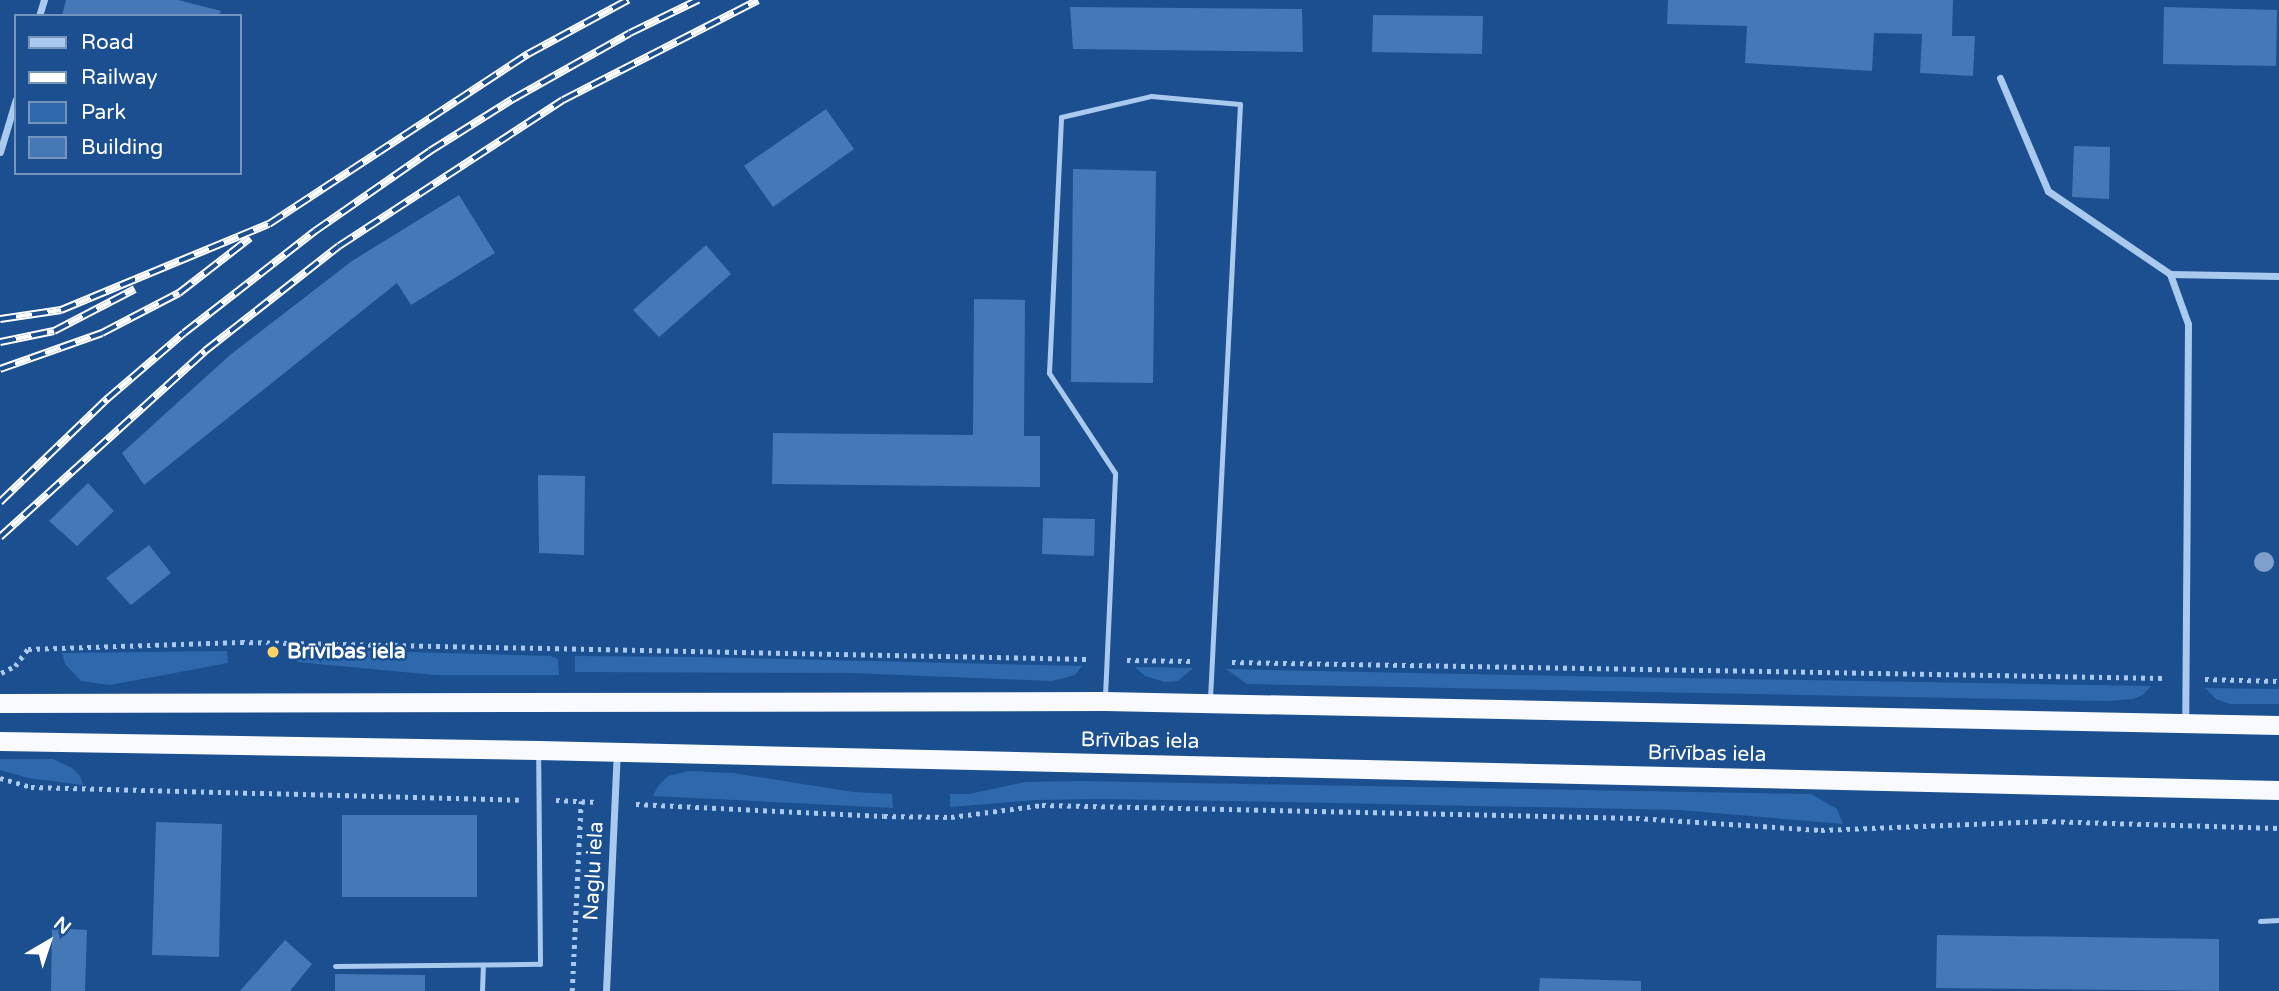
<!DOCTYPE html>
<meta charset="utf-8">
<style>
body{margin:0}
#map{position:relative;width:2279px;height:991px;overflow:hidden;background:#1b4f8f;font-family:"Varela Round",sans-serif}
div>[style]{position:absolute}
[style*='--x']{left:calc(var(--x)*1px);top:calc(var(--y)*1px);width:calc(var(--w)*1px);rotate:calc(var(--a)*1deg)}
.green>*{inset:0;background:#2e69ad}
.building>*{inset:0;background:#4478b7}
.path>*{height:4.5px;margin-top:-2.25px;transform-origin:0;background:repeating-linear-gradient(90deg,#a9c9ee 0 3.5px,transparent 0 8.5px)}
.service>*{height:5px;margin:-2.5px;padding:0 2.5px;transform-origin:2.5px;border-radius:2.5px;background:#a9c9ee}
.minor>*{height:7px;margin:-3.5px;padding:0 3.5px;transform-origin:3.5px;border-radius:3.5px;background:#a9c9ee}
.trunk>*{height:19px;margin:-9.5px;padding:0 9.5px;transform-origin:9.5px;border-radius:9.5px;background:#f8faff}
.rail>*{height:8px;margin-top:-4px;transform-origin:0;background:repeating-linear-gradient(90deg,#1b4f8f 0 16px,#fff 0 32px);box-sizing:border-box;border-block:2px solid #fff}
.trees>*{width:20px;height:20px;margin:-10px;border-radius:50%;background:#7ea0ca}
.dots>*{width:19px;height:19px;translate:-50% -50%;box-sizing:border-box;border:4px solid #1b4f8f;border-radius:50%}
span{translate:-50% -50%;white-space:nowrap;text-align:center;line-height:1.15;-webkit-text-stroke:5px #1b4f8f;paint-order:stroke}
.poi-label{font-size:21px;color:#fff;font-weight:700}
.left{translate:0 -50%;text-align:left}
.street-label{font-size:21px;color:#fff}
.legend{position:absolute;left:14px;top:14px;width:228px;height:161px;box-sizing:border-box;background:#1b4f8f;border:2px solid #7695bc;margin:0;padding:9px 12px;list-style:none;font-size:21px;color:#fff}
.legend li{display:flex;align-items:center;gap:14px;height:35px}
.legend b{width:35px;border:2px solid #7695bc}
.north{position:absolute;left:14px;top:907px;width:70px;height:70px;-webkit-text-stroke:5px #1b4f8f;paint-order:stroke;rotate:39deg;font-size:19px;font-weight:700;line-height:28px;text-align:center;color:#fff}
.north::after{content:'';display:block;margin:auto;width:24px;height:32px;background:#fff;clip-path:polygon(50% 0,100% 100%,50% 72%,0 100%)}
</style>
<div id="map">
<div class="green">
<i style="clip-path:polygon(299px 649px,551px 656px,558px 659px,559px 675px,435px 675px,297px 662px,295px 651px)"></i>
<i style="clip-path:polygon(227px 651px,228px 663px,110px 685px,81px 681px,65px 664px,62px 653px)"></i>
<i style="clip-path:polygon(575px 656px,700px 657px,1082px 666px,1075px 675px,1052px 681px,851px 673px,575px 672px)"></i>
<i style="clip-path:polygon(1135px 667px,1193px 668px,1178px 681px,1165px 682px,1145px 676px)"></i>
<i style="clip-path:polygon(1226px 669px,1566px 676px,2151px 686px,2143px 695px,2133px 699px,2109px 701px,1247px 684px)"></i>
<i style="clip-path:polygon(2205px 688px,2279px 689px,2279px 704px,2230px 704px,2216px 699px)"></i>
<i style="clip-path:polygon(0 759px,53px 759px,72px 768px,80px 776px,83px 785px,28px 778px,0 770px)"></i>
<i style="clip-path:polygon(689px 771px,733px 773px,853px 792px,892px 794px,893px 808px,653px 796px,658px 786px,668px 776px)"></i>
<i style="clip-path:polygon(1082px 781px,1811px 794px,1837px 809px,1843px 824px,1679px 810px,1285px 802px,1103px 799px,1036px 800px,950px 807px,950px 794px,969px 794px,1025px 782px)"></i>
</div>
<div class="building">
<i style="clip-path:polygon(66px 0,178px 0,221px 11px,219px 16px,62px 16px)"></i>
<i style="clip-path:polygon(1668px 0,1953px 0,1952px 36px,1975px 36px,1973px 76px,1920px 73px,1922px 34px,1874px 33px,1872px 71px,1745px 63px,1747px 26px,1667px 24px)"></i>
<i style="clip-path:polygon(1070px 7px,1302px 9px,1303px 52px,1073px 49px)"></i>
<i style="clip-path:polygon(2164px 7px,2277px 10px,2276px 66px,2163px 64px)"></i>
<i style="clip-path:polygon(1373px 15px,1483px 16px,1482px 54px,1372px 52px)"></i>
<i style="clip-path:polygon(826px 109px,854px 149px,773px 207px,744px 166px)"></i>
<i style="clip-path:polygon(2074px 146px,2110px 147px,2109px 199px,2072px 197px)"></i>
<i style="clip-path:polygon(1073px 169px,1156px 171px,1153px 383px,1071px 382px)"></i>
<i style="clip-path:polygon(459px 195px,495px 253px,411px 305px,397px 283px,144px 485px,122px 453px,230px 355px,352px 261px)"></i>
<i style="clip-path:polygon(706px 245px,731px 274px,659px 337px,633px 310px)"></i>
<i style="clip-path:polygon(974px 299px,1025px 300px,1024px 436px,1040px 436px,1040px 487px,772px 484px,773px 433px,973px 435px)"></i>
<i style="clip-path:polygon(538px 475px,585px 476px,584px 555px,539px 553px)"></i>
<i style="clip-path:polygon(88px 483px,114px 511px,77px 546px,49px 521px)"></i>
<i style="clip-path:polygon(1043px 518px,1095px 519px,1094px 556px,1042px 554px)"></i>
<i style="clip-path:polygon(149px 545px,171px 573px,131px 605px,106px 578px)"></i>
<i style="clip-path:polygon(342px 815px,477px 815px,477px 897px,342px 897px)"></i>
<i style="clip-path:polygon(156px 822px,222px 824px,219px 957px,152px 955px)"></i>
<i style="clip-path:polygon(52px 928px,87px 930px,85px 991px,51px 991px)"></i>
<i style="clip-path:polygon(1937px 935px,2219px 939px,2219px 991px,1936px 988px)"></i>
<i style="clip-path:polygon(285px 940px,312px 964px,290px 991px,240px 991px)"></i>
<i style="clip-path:polygon(335px 974px,425px 975px,425px 991px,335px 991px)"></i>
<i style="clip-path:polygon(1540px 978px,1641px 981px,1641px 991px,1539px 991px)"></i>
</div>
<div class="path">
<i style="--x:1127;--y:660;--w:65;--a:0.9"></i>
<i style="--x:1232;--y:662;--w:933;--a:0.98"></i>
<i style="--x:1;--y:673;--w:16;--a:-27"></i>
<i style="--x:15;--y:666;--w:21;--a:-53"></i>
<i style="--x:28;--y:649;--w:213;--a:-1.9"></i>
<i style="--x:241;--y:642;--w:846;--a:1.15"></i>
<i style="--x:2205;--y:679;--w:74;--a:1.5"></i>
<i style="--x:0;--y:778;--w:32;--a:16"></i>
<i style="--x:31;--y:787;--w:488;--a:1.5"></i>
<i style="--x:556;--y:800;--w:40;--a:2.9"></i>
<i style="--x:636;--y:804;--w:248;--a:2.8"></i>
<i style="--x:884;--y:816;--w:67;--a:0.9"></i>
<i style="--x:951;--y:817;--w:92;--a:-7.5"></i>
<i style="--x:1042;--y:805;--w:594;--a:1.25"></i>
<i style="--x:1636;--y:818;--w:185;--a:3.7"></i>
<i style="--x:1821;--y:830;--w:223;--a:-2.3"></i>
<i style="--x:2044;--y:821;--w:235;--a:1.7"></i>
<i style="--x:572;--y:991;--w:190;--a:-87.3"></i>
</div>
<div class="service">
<i style="--x:1105;--y:696;--w:223;--a:-87.4"></i>
<i style="--x:1115;--y:473;--w:120;--a:-123.4"></i>
<i style="--x:1049;--y:373;--w:256;--a:-87.3"></i>
<i style="--x:1061;--y:117;--w:92;--a:-13.1"></i>
<i style="--x:1151;--y:96;--w:89;--a:5.1"></i>
<i style="--x:1240;--y:104;--w:596;--a:92.89"></i>
<i style="--x:2260;--y:921;--w:19;--a:-3"></i>
<i style="--x:335;--y:966;--w:205;--a:-0.6"></i>
<i style="--x:540;--y:964;--w:211;--a:-90.5"></i>
<i style="--x:482;--y:991;--w:26;--a:-88"></i>
</div>
<div class="minor">
<i style="--x:39;--y:16;--w:17;--a:-73"></i>
<i style="--x:2000;--y:78;--w:123;--a:67"></i>
<i style="--x:2048;--y:191;--w:148;--a:34.2"></i>
<i style="--x:2170;--y:274;--w:53;--a:70.2"></i>
<i style="--x:2188;--y:324;--w:399;--a:90.4"></i>
<i style="--x:0;--y:152;--w:55;--a:-73.2"></i>
<i style="--x:2170;--y:274;--w:109;--a:1.1"></i>
<i style="--x:606;--y:991;--w:238;--a:-87.4"></i>
</div>
<div class="trunk">
<i style="--x:0;--y:703;--w:1105;--a:-0.1"></i>
<i style="--x:1105;--y:701;--w:1174;--a:1.17"></i>
<i style="--x:0;--y:741;--w:538;--a:0.96"></i>
<i style="--x:538;--y:750;--w:1741;--a:1.32"></i>
</div>
<div class="rail">
<i style="--x:0;--y:319;--w:62;--a:-8.4"></i>
<i style="--x:61;--y:310;--w:225;--a:-22.5"></i>
<i style="--x:269;--y:224;--w:310;--a:-33.3"></i>
<i style="--x:528;--y:54;--w:114;--a:-28.4"></i>
<i style="--x:0;--y:342;--w:55;--a:-11.5"></i>
<i style="--x:54;--y:331;--w:91;--a:-27.4"></i>
<i style="--x:0;--y:369;--w:108;--a:-19.4"></i>
<i style="--x:102;--y:333;--w:87;--a:-27.5"></i>
<i style="--x:179;--y:293;--w:90;--a:-37.8"></i>
<i style="--x:0;--y:502;--w:149;--a:-43.9"></i>
<i style="--x:107;--y:399;--w:101;--a:-40.6"></i>
<i style="--x:184;--y:333;--w:166;--a:-37.9"></i>
<i style="--x:315;--y:231;--w:140;--a:-34.8"></i>
<i style="--x:430;--y:151;--w:98;--a:-32.1"></i>
<i style="--x:513;--y:99;--w:134;--a:-29.4"></i>
<i style="--x:630;--y:33;--w:76;--a:-25.9"></i>
<i style="--x:0;--y:537;--w:277;--a:-42.2"></i>
<i style="--x:205;--y:351;--w:170;--a:-38.1"></i>
<i style="--x:339;--y:246;--w:267;--a:-33.1"></i>
<i style="--x:563;--y:100;--w:219;--a:-27.1"></i>
</div>
<div class="trees">
<i style="left:2264px;top:562px"></i>
</div>
<div class="dots">
<i style="left:273px;top:652px;background:#ffd166"></i>
</div>
<div class="poi-label">
<span class="left" style="left:287px;top:652px">Brīvības iela</span>
</div>
<div class="street-label">
<span style="left:1140px;top:741px;rotate:1deg">Brīvības iela</span>
<span style="left:1707px;top:754px;rotate:1deg">Brīvības iela</span>
<span style="left:594px;top:871px;rotate:-87deg">Naglu iela</span>
</div>
<ul class="legend">
<li><b style="height:9px;background:#a9c9ee"></b>Road</li>
<li><b style="height:9px;background:#fff"></b>Railway</li>
<li><b style="height:19px;background:#2e69ad"></b>Park</li>
<li><b style="height:19px;background:#4478b7"></b>Building</li>
</ul>
<div class="north">N</div>
</div>
